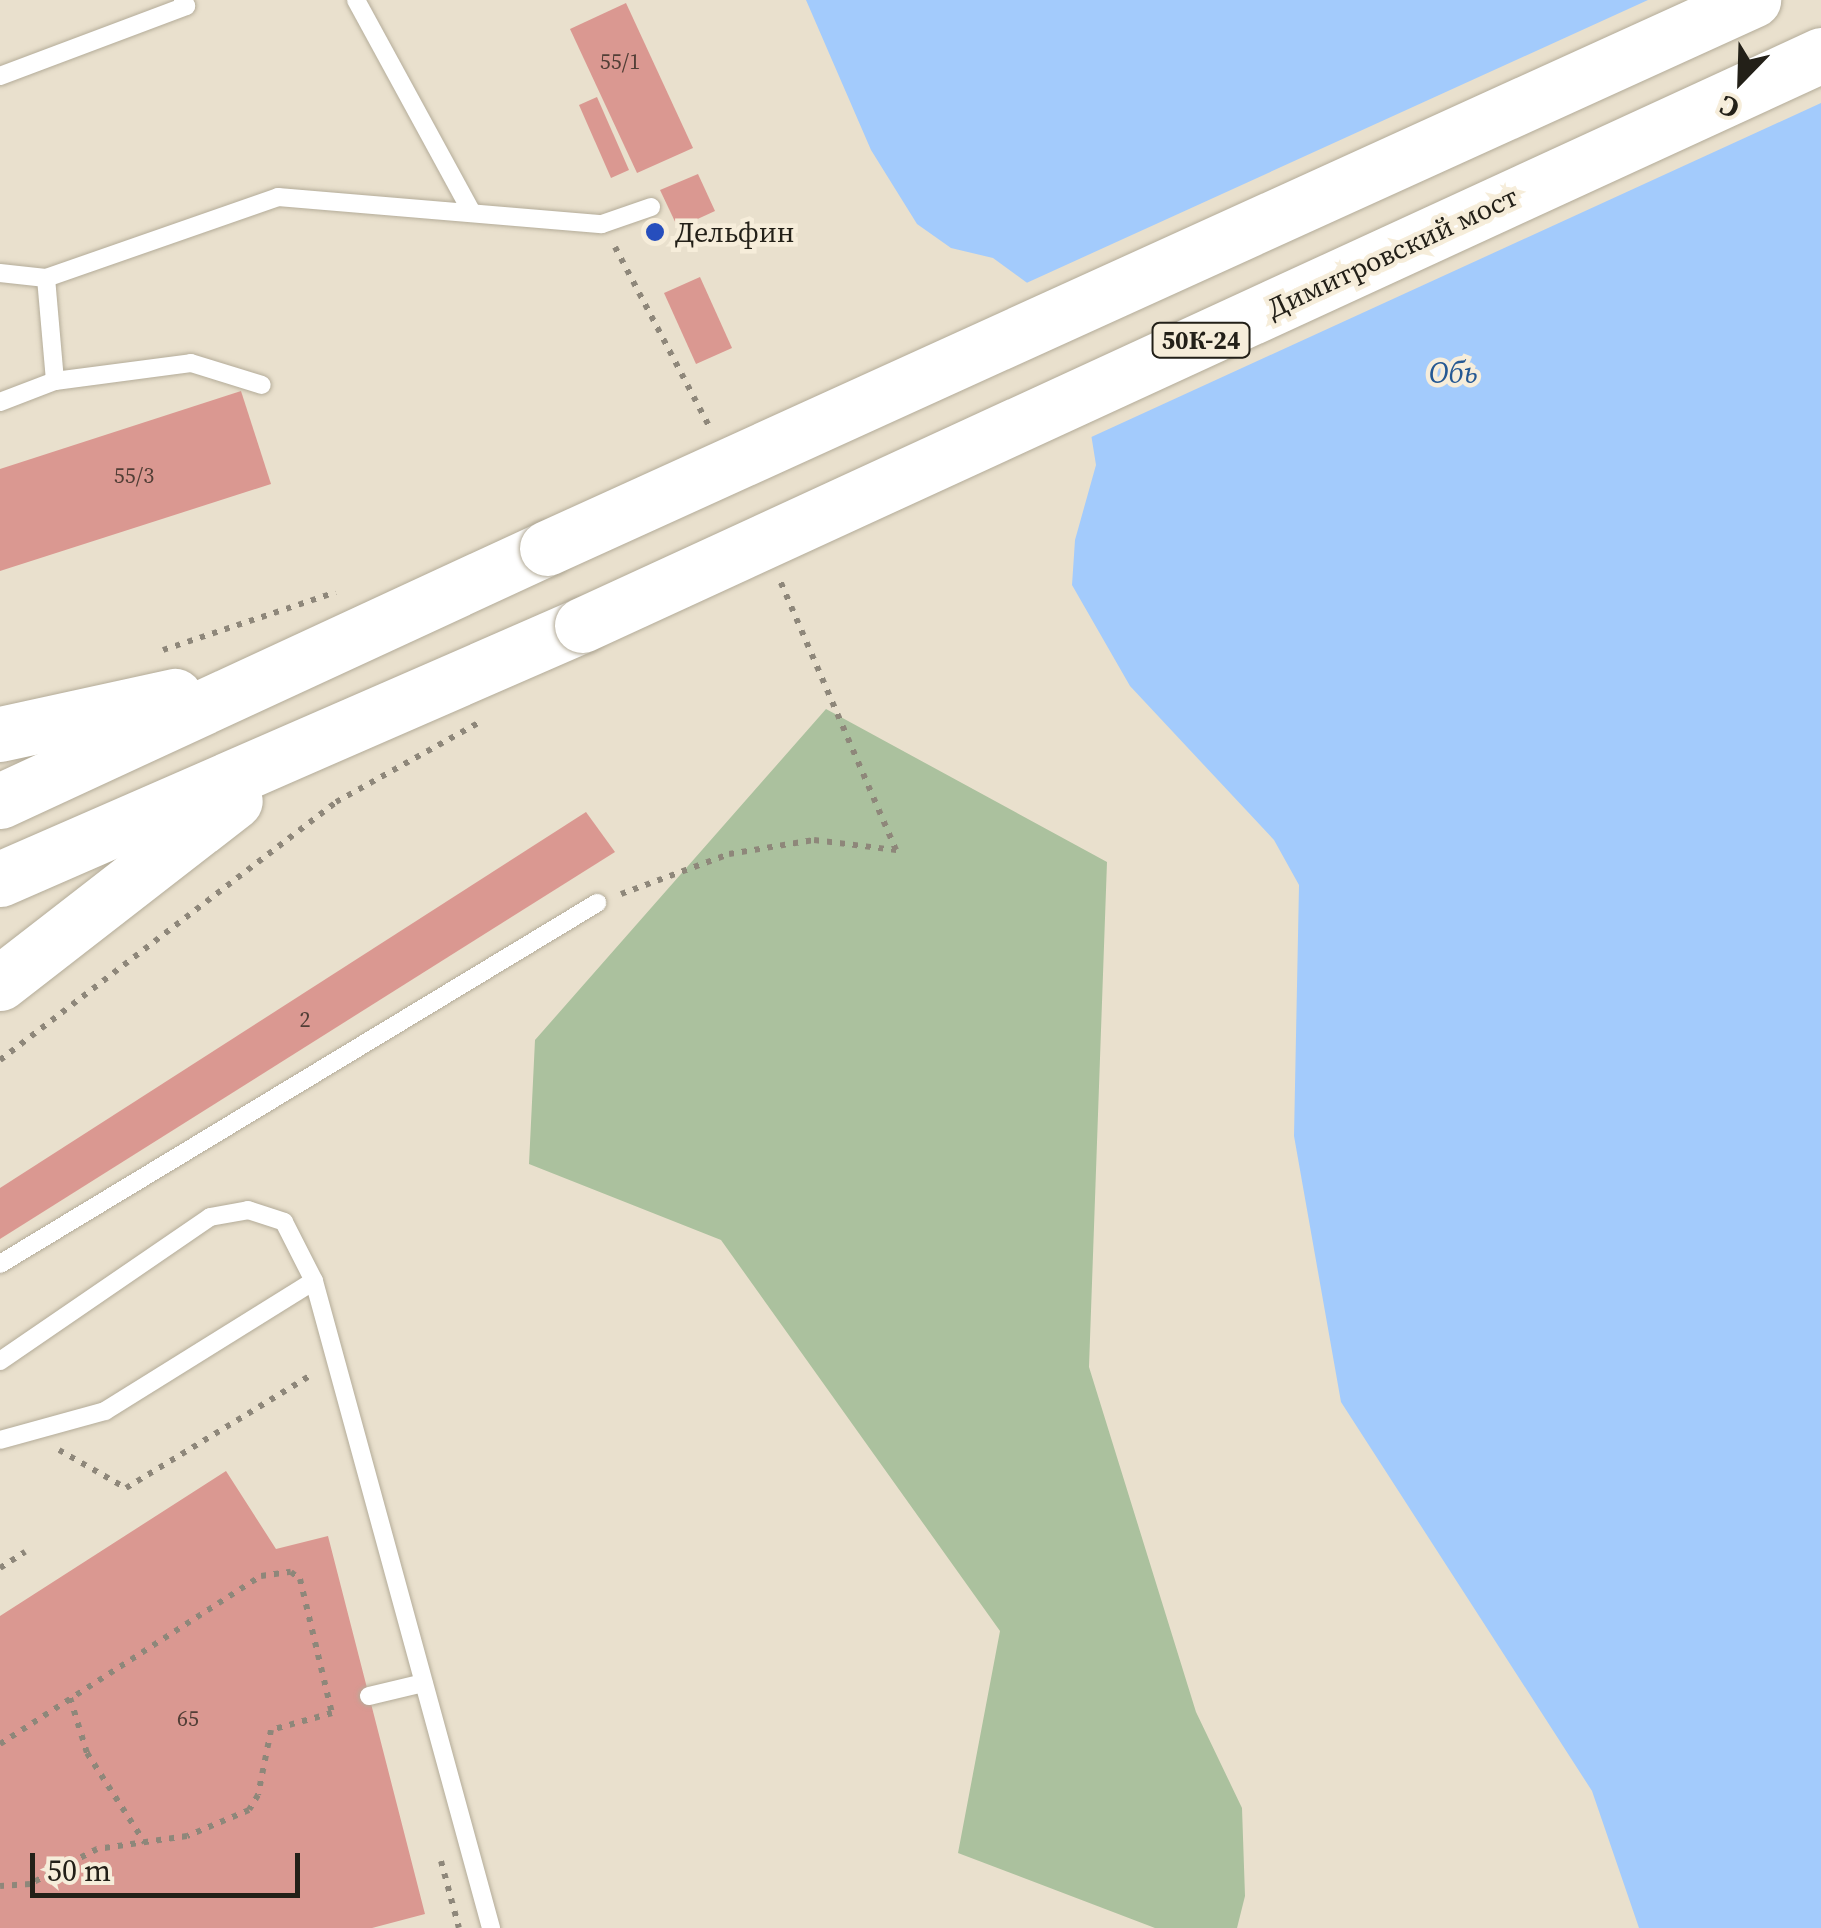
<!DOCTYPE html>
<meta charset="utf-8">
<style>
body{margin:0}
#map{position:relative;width:1821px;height:1928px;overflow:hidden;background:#e9e0cd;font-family:"Source Serif 4",serif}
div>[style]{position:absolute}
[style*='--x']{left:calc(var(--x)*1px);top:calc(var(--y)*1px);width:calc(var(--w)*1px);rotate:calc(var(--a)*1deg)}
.green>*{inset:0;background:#abc19e}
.water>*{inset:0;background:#a3cbfc}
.pier>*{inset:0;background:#e9e0cd}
.building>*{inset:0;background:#da9891}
.path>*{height:6px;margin-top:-3px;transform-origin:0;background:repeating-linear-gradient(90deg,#8e877a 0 5px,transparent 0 13px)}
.roads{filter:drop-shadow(0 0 2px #b4ac99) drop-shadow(0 0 2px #b4ac99)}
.lane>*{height:18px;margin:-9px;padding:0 9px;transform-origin:9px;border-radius:9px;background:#fff}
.primary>*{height:55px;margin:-27.5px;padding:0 27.5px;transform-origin:27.5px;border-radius:27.5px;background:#fff}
.bridges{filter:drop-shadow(0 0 2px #b4ac99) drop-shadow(0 0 2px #b4ac99)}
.primary-bridge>*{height:55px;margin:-27.5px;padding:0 27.5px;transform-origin:27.5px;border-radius:27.5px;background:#fff}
.dots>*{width:28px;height:28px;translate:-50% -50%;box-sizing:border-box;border:5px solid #f6edda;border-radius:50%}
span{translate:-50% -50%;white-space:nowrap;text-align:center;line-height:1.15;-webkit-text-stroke:9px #f6edda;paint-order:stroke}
.number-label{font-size:22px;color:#513e36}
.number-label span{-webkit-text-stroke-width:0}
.shield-label span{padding:2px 8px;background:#f6edda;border:2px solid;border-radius:8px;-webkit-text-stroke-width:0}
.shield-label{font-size:25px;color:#232018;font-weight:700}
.poi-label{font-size:28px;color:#232018}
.left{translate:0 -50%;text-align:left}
.street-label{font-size:28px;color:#232018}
.water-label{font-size:30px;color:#245893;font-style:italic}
.north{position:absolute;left:1691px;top:30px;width:100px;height:100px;-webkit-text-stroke:8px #f6edda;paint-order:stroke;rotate:203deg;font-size:28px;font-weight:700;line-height:40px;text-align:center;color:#232018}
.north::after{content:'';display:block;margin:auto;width:35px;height:45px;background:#232018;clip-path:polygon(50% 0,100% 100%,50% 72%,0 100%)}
.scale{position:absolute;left:30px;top:1853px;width:270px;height:45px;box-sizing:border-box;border:5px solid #232018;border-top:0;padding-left:12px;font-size:30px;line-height:35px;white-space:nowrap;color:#232018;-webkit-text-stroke:8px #f6edda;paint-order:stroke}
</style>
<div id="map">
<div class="green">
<i style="clip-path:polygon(826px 709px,1107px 862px,1089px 1367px,1196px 1712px,1242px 1808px,1245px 1896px,1237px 1928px,1155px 1928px,958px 1853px,1000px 1631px,721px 1240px,529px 1164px,535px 1040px)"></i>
</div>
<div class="water">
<i style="clip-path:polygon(806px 0,1821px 0,1821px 1928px,1639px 1928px,1592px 1791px,1341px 1402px,1294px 1136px,1299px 885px,1274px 840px,1130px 686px,1072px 585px,1075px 540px,1096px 465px,1083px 384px,1045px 296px,993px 258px,951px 248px,917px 224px,871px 150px)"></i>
</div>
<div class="pier">
<i style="clip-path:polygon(1648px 0,1821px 0,1821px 103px,1087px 439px,1078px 386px,1041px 300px,1022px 285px)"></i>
</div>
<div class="building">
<i style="clip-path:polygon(626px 3px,693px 148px,637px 173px,570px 29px)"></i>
<i style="clip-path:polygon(597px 97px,629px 170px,611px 178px,579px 105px)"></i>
<i style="clip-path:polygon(698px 174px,715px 211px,678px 228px,660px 190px)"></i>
<i style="clip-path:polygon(700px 277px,732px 348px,696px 364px,664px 293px)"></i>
<i style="clip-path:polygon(241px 391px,271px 484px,0 571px,0 469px)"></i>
<i style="clip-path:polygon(586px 812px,615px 852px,0 1239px,0 1188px)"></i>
<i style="clip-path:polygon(226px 1471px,276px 1549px,328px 1536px,425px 1914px,372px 1928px,0 1928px,0 1616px)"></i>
</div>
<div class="path">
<i style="--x:615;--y:247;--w:202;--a:62.3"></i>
<i style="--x:163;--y:650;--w:182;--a:-18.5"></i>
<i style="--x:621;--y:894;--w:115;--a:-20.3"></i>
<i style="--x:729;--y:854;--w:86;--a:-9.4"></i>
<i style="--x:814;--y:840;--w:83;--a:7"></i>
<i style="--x:896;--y:850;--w:293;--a:-113.3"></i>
<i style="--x:0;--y:1060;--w:424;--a:-37.5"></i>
<i style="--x:336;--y:802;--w:165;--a:-29.1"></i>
<i style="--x:59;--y:1450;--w:77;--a:29.6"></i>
<i style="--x:126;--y:1488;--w:219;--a:-31.4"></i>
<i style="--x:0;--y:1568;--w:30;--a:-33"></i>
<i style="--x:70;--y:1698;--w:58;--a:72.8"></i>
<i style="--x:87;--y:1753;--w:107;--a:57.2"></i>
<i style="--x:0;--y:1744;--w:310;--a:-32.8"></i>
<i style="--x:261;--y:1576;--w:30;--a:-8"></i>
<i style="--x:291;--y:1572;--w:11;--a:38"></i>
<i style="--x:300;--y:1579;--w:138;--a:76.6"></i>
<i style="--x:332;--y:1713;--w:63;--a:164.4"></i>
<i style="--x:271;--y:1730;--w:66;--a:101.3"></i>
<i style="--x:258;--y:1795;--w:17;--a:121"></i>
<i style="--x:249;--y:1810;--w:67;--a:157.2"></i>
<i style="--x:187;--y:1836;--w:91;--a:171.8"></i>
<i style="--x:97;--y:1849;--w:76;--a:152.4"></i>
<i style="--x:30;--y:1884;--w:30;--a:176"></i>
<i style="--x:441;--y:1861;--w:69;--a:75"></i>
</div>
<div class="roads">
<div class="lane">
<i style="--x:356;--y:0;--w:240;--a:61.4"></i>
<i style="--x:0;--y:76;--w:199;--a:-20.6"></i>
<i style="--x:186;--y:6;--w:7;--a:-117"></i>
<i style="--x:0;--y:273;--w:46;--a:6.2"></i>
<i style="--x:46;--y:278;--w:246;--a:-19.2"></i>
<i style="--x:278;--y:197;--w:325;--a:4.8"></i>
<i style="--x:602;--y:224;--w:52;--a:-19.1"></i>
<i style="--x:46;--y:278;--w:103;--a:85"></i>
<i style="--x:55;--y:381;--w:137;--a:-7.5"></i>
<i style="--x:191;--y:363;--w:74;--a:17.2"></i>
<i style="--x:0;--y:402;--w:59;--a:-20.9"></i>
<i style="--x:0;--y:1264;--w:698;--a:-31.16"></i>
<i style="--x:0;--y:1361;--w:255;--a:-34.4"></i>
<i style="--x:210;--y:1217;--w:39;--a:-10"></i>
<i style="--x:248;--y:1210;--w:38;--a:18"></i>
<i style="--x:284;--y:1222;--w:66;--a:63"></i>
<i style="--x:314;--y:1281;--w:671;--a:74.7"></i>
<i style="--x:0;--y:1440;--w:109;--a:-15.4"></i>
<i style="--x:105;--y:1411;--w:246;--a:-31.9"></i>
<i style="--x:369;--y:1696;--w:56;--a:-13.5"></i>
</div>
<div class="primary">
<i style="--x:0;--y:734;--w:179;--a:-12.3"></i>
<i style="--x:0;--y:801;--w:603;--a:-24.82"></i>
<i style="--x:0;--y:879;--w:635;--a:-23.58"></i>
<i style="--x:0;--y:983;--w:297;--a:-37.8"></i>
</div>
</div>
<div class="bridges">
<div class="primary-bridge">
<i style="--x:547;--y:548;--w:1325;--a:-24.44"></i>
<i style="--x:582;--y:625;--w:1364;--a:-24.7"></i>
</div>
</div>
<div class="dots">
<i style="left:655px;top:232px;background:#264ebd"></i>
</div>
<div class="number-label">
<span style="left:620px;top:62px">55/1</span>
<span style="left:134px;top:476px">55/3</span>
<span style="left:305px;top:1020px">2</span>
<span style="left:188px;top:1719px">65</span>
</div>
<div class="shield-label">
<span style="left:1201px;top:340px">50К-24</span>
</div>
<div class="poi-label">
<span class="left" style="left:675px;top:232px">Дельфин</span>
</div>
<div class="street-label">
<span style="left:1392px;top:252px;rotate:-25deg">Димитровский мост</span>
</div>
<div class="water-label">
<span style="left:1453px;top:373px">Обь</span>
</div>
<div class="north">С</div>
<div class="scale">50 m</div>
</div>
